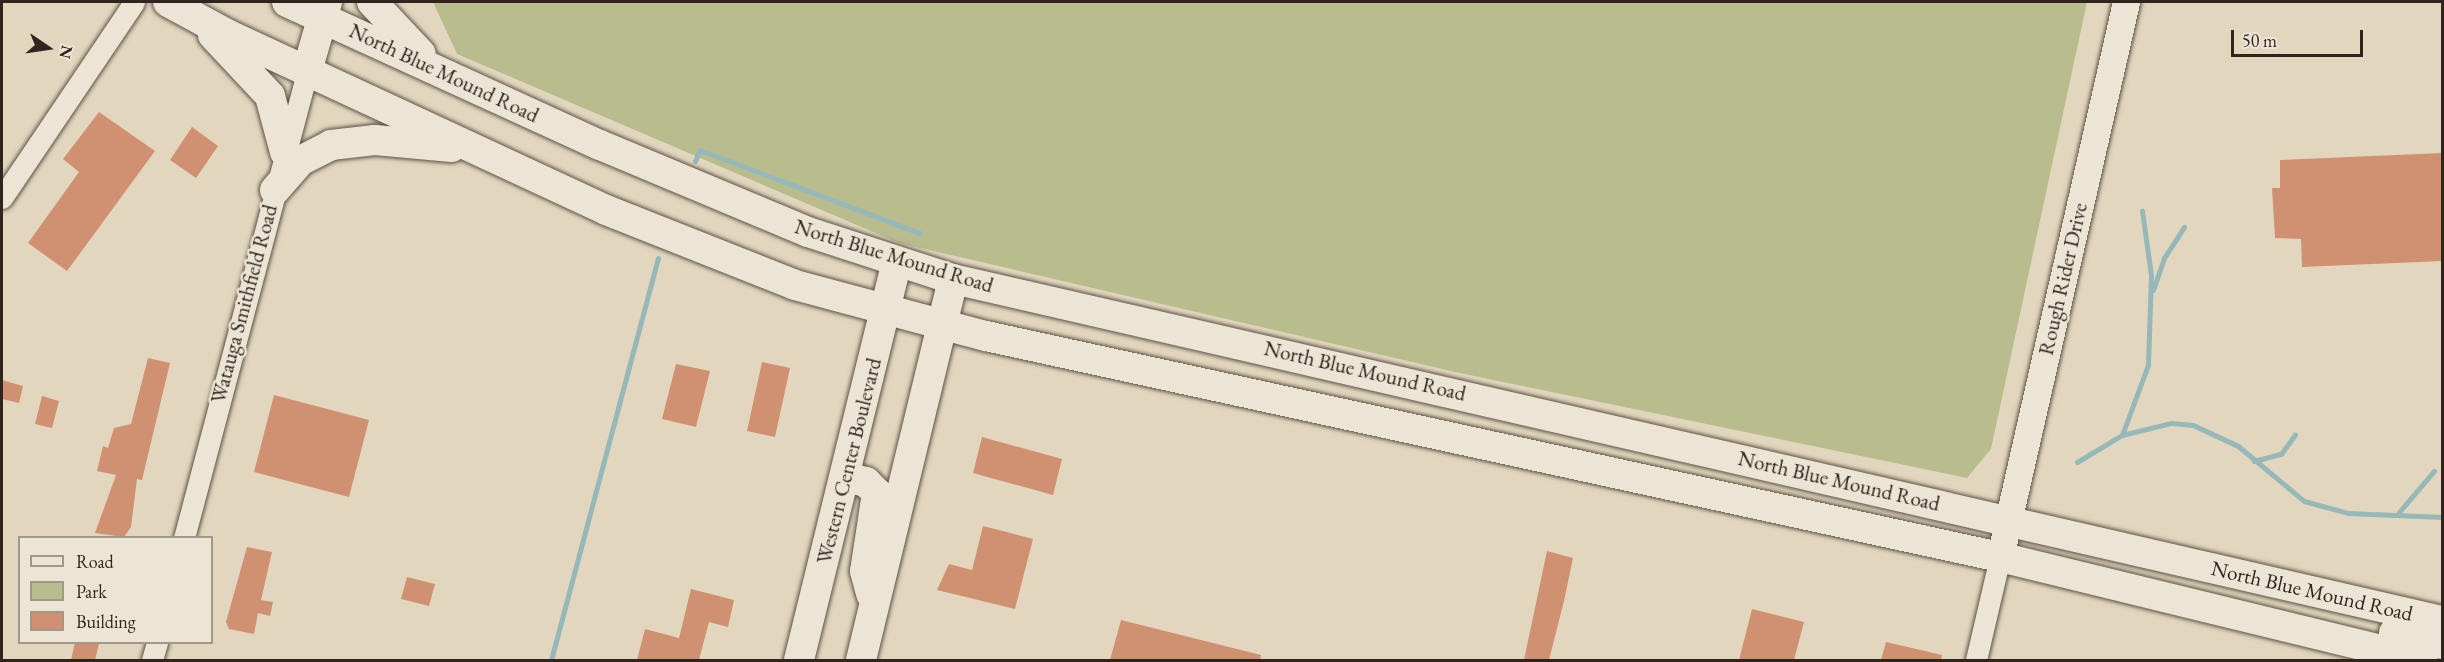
<!DOCTYPE html>
<style>
body{margin:0}
#map{position:relative;width:2444px;height:662px;overflow:hidden;background:#e2d7be;font-family:"EB Garamond",serif}
div>[style]{position:absolute}
[style*='--x']{left:calc(var(--x)*1px);top:calc(var(--y)*1px);width:calc(var(--w)*1px);rotate:calc(var(--a)*1deg)}
.green>*{inset:0;background:#b9bd8e}
.stream>*{height:5px;margin:-2.5px;padding:0 2.5px;transform-origin:2.5px;border-radius:2.5px;background:#96b8b8}
.building>*{inset:0;background:#d09172}
.roads{filter:drop-shadow(0 0 2px #5d5146) drop-shadow(0 0 2px #5d5146)}
.minor>*{height:21px;margin:-10.5px;padding:0 10.5px;transform-origin:10.5px;border-radius:10.5px;background:#ece5d5}
.tertiary>*{height:27px;margin:-13.5px;padding:0 13.5px;transform-origin:13.5px;border-radius:13.5px;background:#ece5d5}
.secondary>*{height:30px;margin:-15px;padding:0 15px;transform-origin:15px;border-radius:15px;background:#ece5d5}
span{translate:-50% -50%;white-space:nowrap;text-align:center;line-height:1.15;-webkit-text-stroke:5px #ece5d5;paint-order:stroke}
.street-label{font-size:21px;color:#31241e}
.frame{position:absolute;inset:0;border:3px solid #31241e;pointer-events:none}
.legend{position:absolute;left:18px;top:536px;width:195px;height:108px;box-sizing:border-box;background:#ece5d5;border:2px solid #a1988c;margin:0;padding:8px 10px;list-style:none;font-size:18px;color:#31241e}
.legend li{display:flex;align-items:center;gap:12px;height:30px}
.legend b{width:30px;border:2px solid #a1988c}
.north{position:absolute;left:18px;top:18px;width:60px;height:60px;-webkit-text-stroke:4px #ece5d5;paint-order:stroke;rotate:103deg;font-size:16px;font-weight:700;line-height:24px;text-align:center;color:#31241e}
.north::after{content:'';display:block;margin:auto;width:21px;height:27px;background:#31241e;clip-path:polygon(50% 0,100% 100%,50% 72%,0 100%)}
.scale{position:absolute;left:2231px;top:30px;width:132px;height:27px;box-sizing:border-box;border:3px solid #31241e;border-top:0;padding-left:8px;font-size:18px;line-height:21px;white-space:nowrap;color:#31241e;-webkit-text-stroke:4px #ece5d5;paint-order:stroke}
</style>
<div id="map">
<div class="green">
<i style="clip-path:polygon(433px 2px,2087px 2px,1991px 449px,1967px 478px,1455px 372px,899px 243px,457px 54px)"></i>
</div>
<div class="stream">
<i style="--x:695;--y:161;--w:12;--a:-66"></i>
<i style="--x:700;--y:150;--w:235;--a:20.7"></i>
<i style="--x:2153;--y:290;--w:34;--a:-71"></i>
<i style="--x:2164;--y:258;--w:37;--a:-57"></i>
<i style="--x:2122;--y:435;--w:75;--a:-69.6"></i>
<i style="--x:2148;--y:365;--w:90;--a:-88.1"></i>
<i style="--x:2151;--y:275;--w:65;--a:-98"></i>
<i style="--x:2254;--y:461;--w:28;--a:-15"></i>
<i style="--x:2281;--y:454;--w:24;--a:-54"></i>
<i style="--x:2077;--y:462;--w:52;--a:-31"></i>
<i style="--x:2122;--y:435;--w:50;--a:-13.8"></i>
<i style="--x:2171;--y:423;--w:22;--a:5"></i>
<i style="--x:2193;--y:425;--w:50;--a:25"></i>
<i style="--x:2238;--y:446;--w:86;--a:39.8"></i>
<i style="--x:2304;--y:501;--w:46;--a:15.3"></i>
<i style="--x:2348;--y:513;--w:94;--a:2.4"></i>
<i style="--x:2399;--y:512;--w:54;--a:-49.5"></i>
<i style="--x:551;--y:660;--w:416;--a:-75.1"></i>
</div>
<div class="building">
<i style="clip-path:polygon(99px 112px,155px 151px,67px 271px,28px 243px,79px 172px,63px 159px)"></i>
<i style="clip-path:polygon(192px 127px,218px 146px,196px 178px,170px 160px)"></i>
<i style="clip-path:polygon(2442px 153px,2442px 261px,2302px 267px,2301px 239px,2275px 238px,2272px 188px,2280px 188px,2280px 160px)"></i>
<i style="clip-path:polygon(148px 358px,170px 363px,142px 480px,137px 479px,131px 527px,124px 537px,95px 533px,116px 475px,97px 471px,103px 446px,108px 448px,114px 428px,131px 424px)"></i>
<i style="clip-path:polygon(762px 362px,790px 368px,775px 437px,747px 431px)"></i>
<i style="clip-path:polygon(676px 364px,710px 371px,696px 427px,662px 419px)"></i>
<i style="clip-path:polygon(2px 380px,23px 386px,19px 403px,2px 399px)"></i>
<i style="clip-path:polygon(274px 395px,369px 420px,349px 497px,254px 472px)"></i>
<i style="clip-path:polygon(42px 396px,59px 401px,52px 428px,35px 424px)"></i>
<i style="clip-path:polygon(982px 437px,1062px 459px,1053px 495px,973px 473px)"></i>
<i style="clip-path:polygon(983px 526px,1033px 539px,1015px 609px,937px 590px,949px 564px,972px 570px)"></i>
<i style="clip-path:polygon(247px 547px,272px 552px,261px 600px,273px 602px,270px 616px,258px 613px,254px 634px,229px 629px,226px 622px)"></i>
<i style="clip-path:polygon(1547px 551px,1573px 558px,1564px 601px,1549px 660px,1524px 660px)"></i>
<i style="clip-path:polygon(407px 577px,435px 584px,429px 606px,401px 599px)"></i>
<i style="clip-path:polygon(691px 589px,734px 600px,728px 627px,709px 622px,699px 660px,637px 660px,645px 629px,679px 638px)"></i>
<i style="clip-path:polygon(1752px 609px,1804px 622px,1794px 660px,1739px 660px)"></i>
<i style="clip-path:polygon(1121px 620px,1261px 655px,1260px 660px,1110px 660px)"></i>
<i style="clip-path:polygon(75px 642px,99px 644px,95px 660px,71px 660px)"></i>
<i style="clip-path:polygon(1886px 642px,1942px 655px,1941px 660px,1881px 660px)"></i>
</div>
<div class="roads">
<div class="minor">
<i style="--x:2;--y:198;--w:236;--a:-56"></i>
<i style="--x:184;--y:538;--w:483;--a:-75.2"></i>
<i style="--x:152;--y:660;--w:19;--a:-74"></i>
<i style="--x:1976;--y:660;--w:106;--a:-76.9"></i>
</div>
<div class="tertiary">
<i style="--x:2000;--y:557;--w:569;--a:-77.21"></i>
</div>
<div class="secondary">
<i style="--x:168;--y:2;--w:67;--a:28.5"></i>
<i style="--x:227;--y:34;--w:418;--a:24.9"></i>
<i style="--x:606;--y:210;--w:203;--a:21.6"></i>
<i style="--x:795;--y:285;--w:198;--a:15"></i>
<i style="--x:986;--y:336;--w:1038;--a:12.3"></i>
<i style="--x:2000;--y:557;--w:435;--a:13.7"></i>
<i style="--x:287;--y:2;--w:344;--a:24.6"></i>
<i style="--x:600;--y:145;--w:225;--a:22.7"></i>
<i style="--x:808;--y:232;--w:152;--a:18"></i>
<i style="--x:953;--y:279;--w:1528;--a:12.94"></i>
<i style="--x:372;--y:2;--w:71;--a:46.7"></i>
<i style="--x:213;--y:35;--w:83;--a:46.9"></i>
<i style="--x:270;--y:96;--w:58;--a:75"></i>
<i style="--x:307;--y:71;--w:72;--a:-73.8"></i>
<i style="--x:275;--y:190;--w:38;--a:-49"></i>
<i style="--x:300;--y:161;--w:35;--a:-27"></i>
<i style="--x:331;--y:145;--w:44;--a:-6.5"></i>
<i style="--x:375;--y:140;--w:77;--a:5.2"></i>
<i style="--x:847;--y:477;--w:20;--a:15"></i>
<i style="--x:866;--y:482;--w:16;--a:45"></i>
<i style="--x:877;--y:493;--w:79;--a:98.7"></i>
<i style="--x:865;--y:571;--w:24;--a:75"></i>
<i style="--x:2394;--y:633;--w:49;--a:12.9"></i>
<i style="--x:799;--y:660;--w:410;--a:-76.2"></i>
<i style="--x:861;--y:660;--w:392;--a:-76.4"></i>
</div>
</div>
<div class="street-label">
<span style="left:444px;top:73px;rotate:25deg">North Blue Mound Road</span>
<span style="left:894px;top:256px;rotate:17deg">North Blue Mound Road</span>
<span style="left:2063px;top:279px;rotate:-77deg">Rough Rider Drive</span>
<span style="left:244px;top:304px;rotate:-75deg">Watauga Smithfield Road</span>
<span style="left:1365px;top:371px;rotate:13deg">North Blue Mound Road</span>
<span style="left:849px;top:461px;rotate:-76deg">Western Center Boulevard</span>
<span style="left:1839px;top:481px;rotate:13deg">North Blue Mound Road</span>
<span style="left:2312px;top:591px;rotate:13deg">North Blue Mound Road</span>
</div>
<div class="frame"></div>
<ul class="legend">
<li><b style="height:8px;background:#ece5d5"></b>Road</li>
<li><b style="height:16px;background:#b9bd8e"></b>Park</li>
<li><b style="height:16px;background:#d09172"></b>Building</li>
</ul>
<div class="north">N</div>
<div class="scale">50 m</div>
</div>
